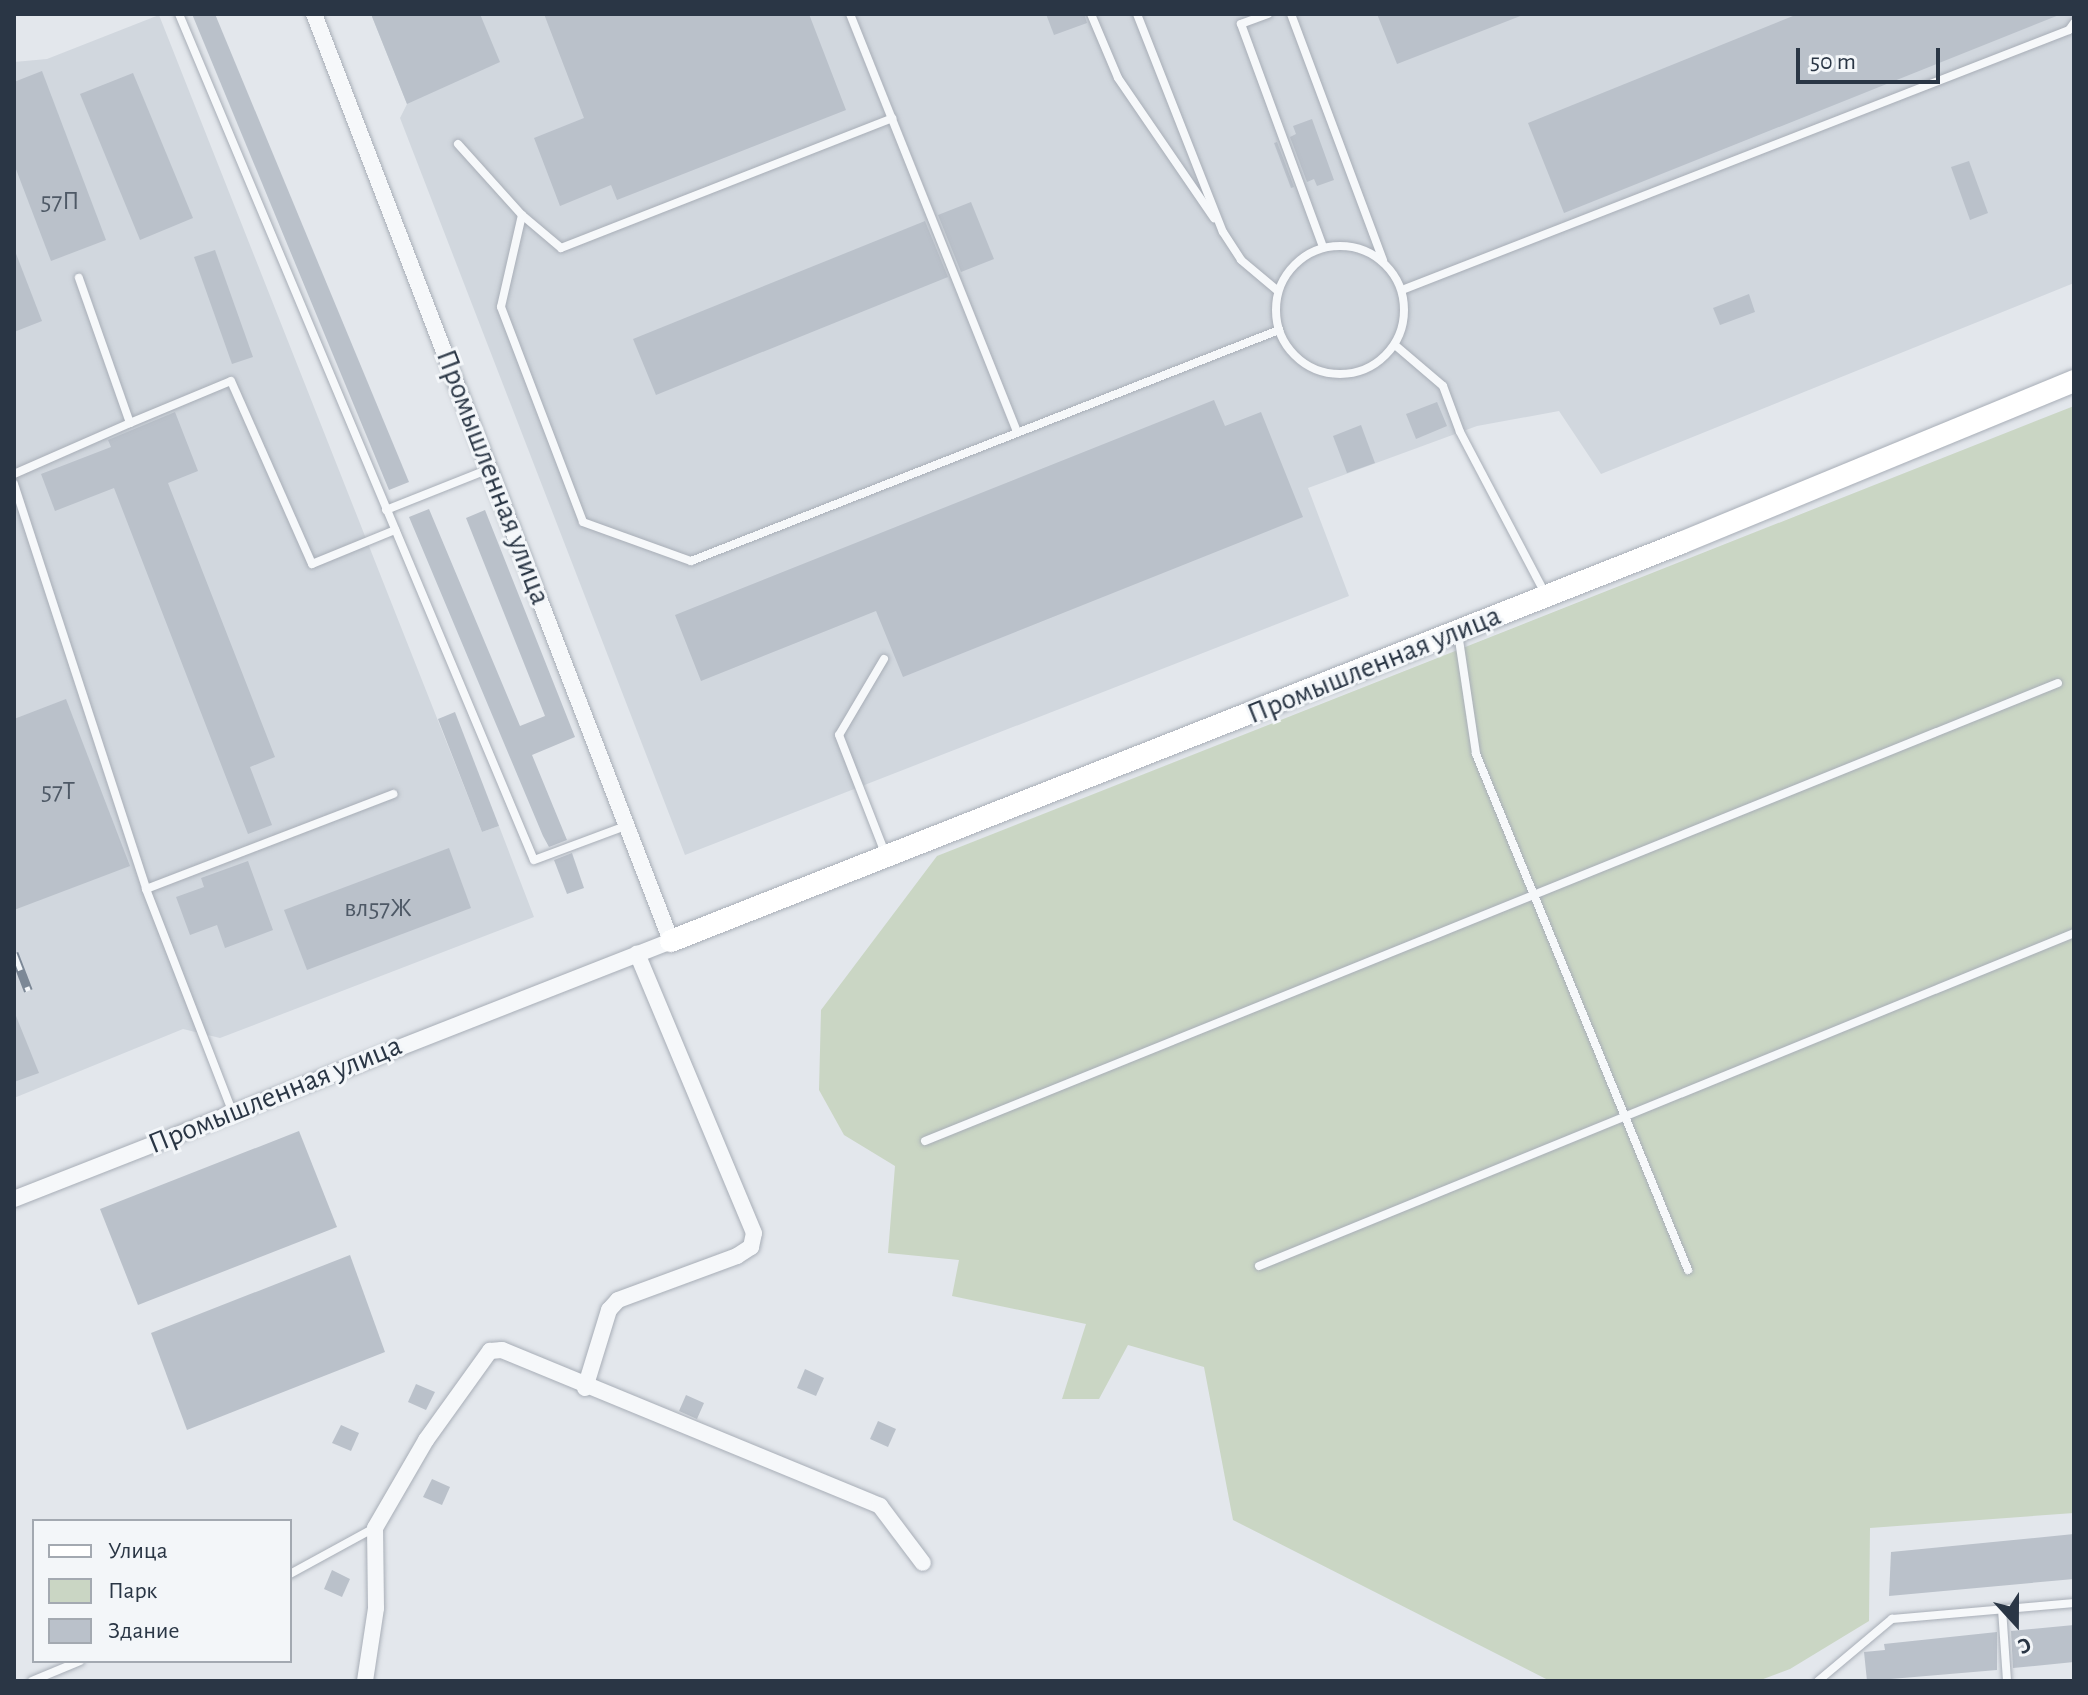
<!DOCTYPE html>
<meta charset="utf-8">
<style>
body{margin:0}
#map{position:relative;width:2088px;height:1695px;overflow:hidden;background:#e3e7ec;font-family:"Alegreya Sans",sans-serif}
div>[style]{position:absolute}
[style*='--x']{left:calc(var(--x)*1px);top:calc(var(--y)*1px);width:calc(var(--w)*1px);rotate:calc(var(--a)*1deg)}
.built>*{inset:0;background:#d1d7de}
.green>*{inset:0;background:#cad6c4}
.building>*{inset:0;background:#bac1ca}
.roads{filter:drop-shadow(0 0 2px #a8aeb7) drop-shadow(0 0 2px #a8aeb7)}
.lane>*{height:8px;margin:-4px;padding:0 4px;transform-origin:4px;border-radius:4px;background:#f6f8fa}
.lane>.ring{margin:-4px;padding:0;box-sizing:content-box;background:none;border:8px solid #f6f8fa;border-radius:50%}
.street>*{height:16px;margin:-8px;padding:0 8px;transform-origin:8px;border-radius:8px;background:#f6f8fa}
.secondary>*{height:22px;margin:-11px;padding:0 11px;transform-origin:11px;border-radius:11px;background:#fff}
.rail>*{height:9px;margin-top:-4.5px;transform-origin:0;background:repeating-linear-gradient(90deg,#f3f6f9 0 18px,#7c8896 0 36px);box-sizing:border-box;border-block:2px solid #7c8896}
span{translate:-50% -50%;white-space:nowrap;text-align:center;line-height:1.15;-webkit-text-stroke:6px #f3f6f9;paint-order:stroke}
.number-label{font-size:26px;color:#4e5966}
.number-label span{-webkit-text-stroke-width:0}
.street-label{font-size:30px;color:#2a3645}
.frame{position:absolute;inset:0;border:16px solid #2a3645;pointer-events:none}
.legend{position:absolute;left:32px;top:1519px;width:260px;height:144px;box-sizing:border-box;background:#f3f6f9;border:2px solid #a3a9b1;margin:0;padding:10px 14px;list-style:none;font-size:24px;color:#2a3645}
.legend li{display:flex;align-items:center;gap:16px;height:40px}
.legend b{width:40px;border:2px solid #a3a9b1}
.north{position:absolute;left:1976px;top:1583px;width:80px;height:80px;-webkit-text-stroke:6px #f3f6f9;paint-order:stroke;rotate:159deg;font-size:22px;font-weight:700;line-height:32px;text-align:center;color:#2a3645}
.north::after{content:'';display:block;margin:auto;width:28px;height:36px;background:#2a3645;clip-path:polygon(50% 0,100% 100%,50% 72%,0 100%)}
.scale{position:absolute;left:1796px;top:48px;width:144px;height:36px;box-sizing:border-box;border:4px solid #2a3645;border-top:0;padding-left:10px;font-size:24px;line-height:28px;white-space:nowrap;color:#2a3645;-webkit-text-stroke:6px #f3f6f9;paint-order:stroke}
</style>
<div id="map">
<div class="built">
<i style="clip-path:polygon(371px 14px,2074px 14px,2074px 283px,1601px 474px,1559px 411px,1477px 426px,1308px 488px,1349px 596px,685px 855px,400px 118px,407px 104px)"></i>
<i style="clip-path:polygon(159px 15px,482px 832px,499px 826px,534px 917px,220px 1038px,183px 1029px,14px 1098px,14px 62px,47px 59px)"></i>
</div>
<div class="green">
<i style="clip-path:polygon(2074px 406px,2074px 1513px,1870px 1528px,1869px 1621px,1790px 1669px,1758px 1681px,1550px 1681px,1233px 1520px,1204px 1367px,1128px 1345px,1099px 1399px,1062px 1399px,1086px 1324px,952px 1296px,959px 1260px,888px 1253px,895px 1166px,844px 1135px,819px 1090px,821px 1010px,937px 856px)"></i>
</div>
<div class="building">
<i style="clip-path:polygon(192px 14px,215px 14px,409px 482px,389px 490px)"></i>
<i style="clip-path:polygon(371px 14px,480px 14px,500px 62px,407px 104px)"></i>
<i style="clip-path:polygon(544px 14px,809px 14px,846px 110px,617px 200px,611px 185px,560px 206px,534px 138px,584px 118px)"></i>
<i style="clip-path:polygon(1046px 14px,1084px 14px,1087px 23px,1054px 35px)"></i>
<i style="clip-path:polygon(1377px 14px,1522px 14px,1523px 15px,1397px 64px)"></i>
<i style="clip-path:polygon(1798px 14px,2059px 15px,1564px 213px,1528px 123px)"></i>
<i style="clip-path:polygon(42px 71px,106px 240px,51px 261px,14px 164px,14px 82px)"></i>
<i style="clip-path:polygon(133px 73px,193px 218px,140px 240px,80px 94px)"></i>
<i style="clip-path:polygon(1312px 119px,1334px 180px,1317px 186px,1314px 179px,1307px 182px,1290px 137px,1296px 134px,1293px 126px)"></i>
<i style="clip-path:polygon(1277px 142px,1294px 187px,1291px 188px,1274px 143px)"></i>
<i style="clip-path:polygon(1969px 161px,1988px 213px,1970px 220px,1951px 167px)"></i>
<i style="clip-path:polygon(971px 202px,994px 259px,961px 272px,938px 215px)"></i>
<i style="clip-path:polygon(925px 221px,948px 277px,656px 395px,633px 339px)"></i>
<i style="clip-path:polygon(215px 250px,253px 357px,232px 364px,194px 257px)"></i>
<i style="clip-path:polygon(15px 251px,42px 321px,14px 332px,14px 252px)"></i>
<i style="clip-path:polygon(1749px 294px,1755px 312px,1720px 325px,1713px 308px)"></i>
<i style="clip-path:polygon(1214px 400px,1225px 426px,1261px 412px,1303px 517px,903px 677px,876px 611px,701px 681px,675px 615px)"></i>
<i style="clip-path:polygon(1437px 402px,1447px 426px,1416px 439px,1406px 414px)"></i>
<i style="clip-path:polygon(175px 412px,198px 471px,168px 483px,275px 757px,250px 767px,272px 825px,248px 834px,114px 488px,55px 511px,41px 474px,111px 447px,108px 440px)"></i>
<i style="clip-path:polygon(1361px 425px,1375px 463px,1347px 473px,1333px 436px)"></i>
<i style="clip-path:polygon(429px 509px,520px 726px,545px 716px,466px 518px,485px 510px,575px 737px,532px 755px,567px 840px,549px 847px,543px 836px,409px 517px)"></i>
<i style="clip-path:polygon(66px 699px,130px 866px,14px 910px,14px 719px)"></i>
<i style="clip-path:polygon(455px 712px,499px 826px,482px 832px,438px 719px)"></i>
<i style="clip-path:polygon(449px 848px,471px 908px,307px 970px,284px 910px)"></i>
<i style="clip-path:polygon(572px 853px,584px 888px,567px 894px,554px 860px)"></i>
<i style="clip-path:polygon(248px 861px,273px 930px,225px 948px,217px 925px,190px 935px,176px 897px,204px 887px,201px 878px)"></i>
<i style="clip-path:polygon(14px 1011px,39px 1073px,14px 1082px)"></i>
<i style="clip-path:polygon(299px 1131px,337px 1227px,138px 1305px,100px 1209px)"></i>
<i style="clip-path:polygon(350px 1255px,385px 1352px,187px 1430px,151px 1333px)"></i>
<i style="clip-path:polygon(805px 1369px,824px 1378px,816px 1396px,797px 1388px)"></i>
<i style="clip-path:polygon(416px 1384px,435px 1392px,426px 1410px,408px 1402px)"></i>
<i style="clip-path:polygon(686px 1395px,704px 1403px,697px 1419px,679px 1411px)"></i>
<i style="clip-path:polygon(878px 1421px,896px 1429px,888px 1447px,870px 1439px)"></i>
<i style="clip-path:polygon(341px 1425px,359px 1433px,351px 1451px,332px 1443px)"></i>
<i style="clip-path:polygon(432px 1479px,450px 1487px,442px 1505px,423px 1497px)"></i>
<i style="clip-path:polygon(2074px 1534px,2074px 1579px,1889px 1596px,1891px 1552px)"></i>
<i style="clip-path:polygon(332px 1570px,350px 1579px,342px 1597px,324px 1589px)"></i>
<i style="clip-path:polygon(2074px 1625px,2074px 1662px,2013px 1668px,2011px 1631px)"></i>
<i style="clip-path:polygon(1997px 1632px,1997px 1670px,1867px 1681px,1864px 1652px,1885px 1650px,1884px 1644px)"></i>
</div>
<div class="roads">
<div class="lane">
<i style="--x:179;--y:14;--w:917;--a:67.24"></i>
<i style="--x:534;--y:860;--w:100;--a:-20.4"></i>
<i style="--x:850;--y:14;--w:448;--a:68.2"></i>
<i style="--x:1091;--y:14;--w:69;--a:67.1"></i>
<i style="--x:1118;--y:78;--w:170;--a:55.6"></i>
<i style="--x:1137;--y:14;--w:234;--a:68.5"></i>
<i style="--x:1223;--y:232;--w:33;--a:57"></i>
<i style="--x:1241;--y:260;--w:48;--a:40"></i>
<i style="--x:1268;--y:14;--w:29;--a:160"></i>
<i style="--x:1241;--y:24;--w:238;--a:69.8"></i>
<i style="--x:1291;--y:14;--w:263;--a:69.5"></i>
<i style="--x:458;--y:144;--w:96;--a:48"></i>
<i style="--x:522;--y:215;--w:51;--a:40.2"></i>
<i style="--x:561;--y:248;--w:356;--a:-21.4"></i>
<i style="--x:522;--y:215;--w:94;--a:102.9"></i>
<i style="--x:501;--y:307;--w:230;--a:69.1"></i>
<i style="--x:583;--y:522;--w:115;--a:19.9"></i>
<i style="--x:691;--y:561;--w:632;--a:-21.45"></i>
<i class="ring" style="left:1276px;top:246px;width:120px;height:120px"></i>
<i style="--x:1402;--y:290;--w:716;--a:-21.3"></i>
<i style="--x:2069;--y:30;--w:9;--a:-54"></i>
<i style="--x:1395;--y:345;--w:63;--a:40.5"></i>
<i style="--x:1443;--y:386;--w:49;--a:69.7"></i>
<i style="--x:1460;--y:432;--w:182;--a:62.2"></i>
<i style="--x:130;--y:423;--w:109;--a:-22.6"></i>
<i style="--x:231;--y:381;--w:200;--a:66.1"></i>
<i style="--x:312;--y:564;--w:90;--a:-22.3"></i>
<i style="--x:14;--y:474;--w:127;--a:-23.7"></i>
<i style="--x:130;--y:423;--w:154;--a:-109.4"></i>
<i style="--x:14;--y:484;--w:426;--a:71.9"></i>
<i style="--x:146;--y:889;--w:238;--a:68.8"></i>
<i style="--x:386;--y:510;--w:111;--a:-21.7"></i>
<i style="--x:1458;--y:633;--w:122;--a:81.5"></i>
<i style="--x:1476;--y:754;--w:558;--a:67.66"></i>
<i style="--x:884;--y:659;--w:88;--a:120.6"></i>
<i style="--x:839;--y:735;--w:127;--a:68.7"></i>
<i style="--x:146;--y:889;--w:265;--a:-21"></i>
<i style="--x:925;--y:1141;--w:1222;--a:-22.01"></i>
<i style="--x:1259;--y:1266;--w:880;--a:-22.22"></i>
<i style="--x:290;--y:1574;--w:96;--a:-28.7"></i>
<i style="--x:2002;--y:1609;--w:72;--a:86"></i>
<i style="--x:32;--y:1681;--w:52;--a:-22.6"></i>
<i style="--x:1818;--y:1681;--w:97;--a:-40"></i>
<i style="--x:1892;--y:1619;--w:183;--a:-5"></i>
</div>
<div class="street">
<i style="--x:14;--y:1199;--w:706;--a:-21.44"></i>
<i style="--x:671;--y:941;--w:993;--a:-111.06"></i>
<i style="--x:585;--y:1388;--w:82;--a:-72.9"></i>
<i style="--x:609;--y:1310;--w:13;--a:-48"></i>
<i style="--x:618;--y:1300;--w:127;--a:-20.3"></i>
<i style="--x:737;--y:1256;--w:17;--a:-33"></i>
<i style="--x:751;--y:1247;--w:14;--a:-78"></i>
<i style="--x:754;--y:1233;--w:303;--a:-112.7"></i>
<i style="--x:365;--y:1681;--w:74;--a:-81.4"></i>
<i style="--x:376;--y:1608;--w:80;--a:-90.7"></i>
<i style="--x:375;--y:1528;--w:102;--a:-59.9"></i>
<i style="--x:426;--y:1440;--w:110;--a:-54.3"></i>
<i style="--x:490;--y:1351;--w:12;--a:-5"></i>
<i style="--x:502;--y:1350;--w:409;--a:22.4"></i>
<i style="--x:880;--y:1506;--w:71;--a:53"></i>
</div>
<div class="secondary">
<i style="--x:671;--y:941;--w:1086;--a:-21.51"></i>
<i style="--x:1681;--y:543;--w:425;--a:-22.4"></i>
</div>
</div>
<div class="rail">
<i style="--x:14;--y:953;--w:40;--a:69"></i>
</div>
<div class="number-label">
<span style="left:60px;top:202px">57П</span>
<span style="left:58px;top:792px">57Т</span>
<span style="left:378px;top:909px">вл57Ж</span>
</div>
<div class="street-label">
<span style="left:493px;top:477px;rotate:69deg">Промышленная улица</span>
<span style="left:1374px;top:665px;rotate:-22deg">Промышленная улица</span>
<span style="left:275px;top:1095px;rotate:-22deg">Промышленная улица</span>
</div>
<div class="frame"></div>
<ul class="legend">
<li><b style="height:10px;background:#fff"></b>Улица</li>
<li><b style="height:22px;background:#cad6c4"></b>Парк</li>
<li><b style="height:22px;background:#bac1ca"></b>Здание</li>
</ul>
<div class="north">С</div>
<div class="scale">50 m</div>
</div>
